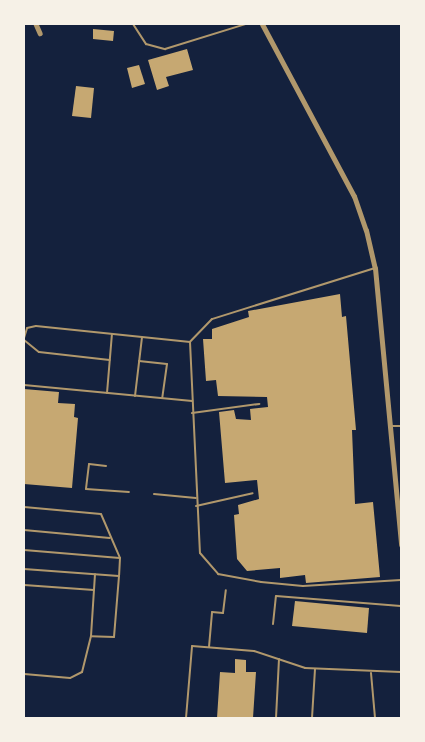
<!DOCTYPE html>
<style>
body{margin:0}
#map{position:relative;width:425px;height:742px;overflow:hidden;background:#14213d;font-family:Manrope,sans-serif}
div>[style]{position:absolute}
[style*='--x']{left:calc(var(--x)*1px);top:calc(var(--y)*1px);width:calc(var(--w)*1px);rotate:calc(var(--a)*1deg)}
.building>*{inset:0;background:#c6a872}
.service>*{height:2px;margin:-1px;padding:0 1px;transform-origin:1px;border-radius:1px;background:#b1986c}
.minor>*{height:4.5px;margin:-2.25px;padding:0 2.25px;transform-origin:2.25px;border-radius:2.25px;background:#b1986c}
.tertiary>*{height:5px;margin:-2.5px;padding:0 2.5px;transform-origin:2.5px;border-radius:2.5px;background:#b1986c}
span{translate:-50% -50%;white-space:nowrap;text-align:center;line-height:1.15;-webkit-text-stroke:5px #f6f1e7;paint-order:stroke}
.frame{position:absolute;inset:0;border:25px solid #f6f1e7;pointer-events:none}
</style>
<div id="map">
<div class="building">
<i style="clip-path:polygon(93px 29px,114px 31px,113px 41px,93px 39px)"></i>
<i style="clip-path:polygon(187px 49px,193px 70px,166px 77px,169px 86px,157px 90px,148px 60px)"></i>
<i style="clip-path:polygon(139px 65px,145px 84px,132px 88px,127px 68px)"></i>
<i style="clip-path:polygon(76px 86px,94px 88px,91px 118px,72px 116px)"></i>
<i style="clip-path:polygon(340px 294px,342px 317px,346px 316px,356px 430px,352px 430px,355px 504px,373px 502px,380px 577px,306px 583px,305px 575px,280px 578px,280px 568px,247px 571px,237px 559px,234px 515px,239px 514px,238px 505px,259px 499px,257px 480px,225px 483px,219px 412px,234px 410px,236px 419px,251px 420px,250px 409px,268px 407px,267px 397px,218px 396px,216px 380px,206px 381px,203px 339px,212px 339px,212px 329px,249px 317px,248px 311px)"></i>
<i style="clip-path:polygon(24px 389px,59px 392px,58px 403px,75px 404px,74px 417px,78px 418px,72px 488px,24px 484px)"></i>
<i style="clip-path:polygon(295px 601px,369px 608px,367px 633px,292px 626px)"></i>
<i style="clip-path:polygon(235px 659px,246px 660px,246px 672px,256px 672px,253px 718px,217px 718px,220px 672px,235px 673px)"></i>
</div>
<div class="service">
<i style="--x:133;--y:24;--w:24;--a:57"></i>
<i style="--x:146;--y:44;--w:20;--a:15"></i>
<i style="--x:165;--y:49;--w:85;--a:-17.2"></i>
<i style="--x:375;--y:268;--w:171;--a:162.6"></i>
<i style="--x:212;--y:319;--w:32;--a:134"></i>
<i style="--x:190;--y:342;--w:211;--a:87.3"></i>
<i style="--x:200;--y:553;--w:28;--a:49"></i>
<i style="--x:218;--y:574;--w:44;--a:10.5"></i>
<i style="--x:261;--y:582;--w:42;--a:5.4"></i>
<i style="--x:303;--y:586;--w:98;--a:-3.5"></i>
<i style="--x:24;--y:338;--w:10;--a:-73"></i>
<i style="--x:27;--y:328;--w:9;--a:-13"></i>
<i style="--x:36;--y:326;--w:155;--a:5.9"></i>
<i style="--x:24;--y:340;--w:19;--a:39"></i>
<i style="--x:39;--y:352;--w:71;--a:6.4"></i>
<i style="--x:139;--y:361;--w:28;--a:6"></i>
<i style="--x:167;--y:364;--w:34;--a:98"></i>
<i style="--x:24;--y:385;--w:169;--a:5.4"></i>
<i style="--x:107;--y:393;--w:59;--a:-85.2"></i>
<i style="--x:135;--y:396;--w:59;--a:-83.2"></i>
<i style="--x:192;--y:413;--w:68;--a:-7.7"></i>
<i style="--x:391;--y:426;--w:10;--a:0"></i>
<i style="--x:106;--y:466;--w:17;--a:-173"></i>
<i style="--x:89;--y:464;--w:25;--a:97"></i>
<i style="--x:86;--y:489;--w:43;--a:4"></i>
<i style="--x:154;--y:494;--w:42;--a:5.4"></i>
<i style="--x:196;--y:506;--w:58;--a:-12.8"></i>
<i style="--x:24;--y:507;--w:77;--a:5.2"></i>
<i style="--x:101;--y:514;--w:48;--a:66.6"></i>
<i style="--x:120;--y:558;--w:17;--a:93"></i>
<i style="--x:24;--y:530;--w:86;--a:5.3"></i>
<i style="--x:24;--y:550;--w:96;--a:4.8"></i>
<i style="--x:24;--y:569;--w:95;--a:4.2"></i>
<i style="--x:119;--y:576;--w:61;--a:94.7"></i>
<i style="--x:114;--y:637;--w:23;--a:-178"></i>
<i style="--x:91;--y:636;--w:37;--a:104"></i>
<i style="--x:82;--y:672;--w:13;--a:153"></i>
<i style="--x:70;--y:678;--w:46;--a:-175"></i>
<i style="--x:24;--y:585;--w:70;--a:4.1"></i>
<i style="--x:273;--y:624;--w:28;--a:-84"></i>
<i style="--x:276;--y:596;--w:125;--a:4.6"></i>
<i style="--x:91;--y:636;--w:62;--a:-86.3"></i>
<i style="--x:209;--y:647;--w:35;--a:-85"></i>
<i style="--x:212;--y:612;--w:11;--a:5"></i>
<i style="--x:223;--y:613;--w:23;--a:-83"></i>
<i style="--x:371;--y:673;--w:45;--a:84.9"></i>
<i style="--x:186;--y:718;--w:72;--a:-85.2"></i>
<i style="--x:192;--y:646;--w:62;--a:4.6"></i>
<i style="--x:254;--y:651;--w:54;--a:18.4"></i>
<i style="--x:305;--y:668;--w:96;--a:2.4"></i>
<i style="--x:276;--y:718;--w:59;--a:-87.1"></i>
<i style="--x:312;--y:718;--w:49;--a:-86.5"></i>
</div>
<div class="minor">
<i style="--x:36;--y:24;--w:10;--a:66"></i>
</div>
<div class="tertiary">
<i style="--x:262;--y:24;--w:195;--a:61.9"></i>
<i style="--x:354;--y:196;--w:36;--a:71"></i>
<i style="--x:366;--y:230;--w:39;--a:77"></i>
<i style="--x:375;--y:268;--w:278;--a:84.6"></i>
</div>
<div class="frame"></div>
</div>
